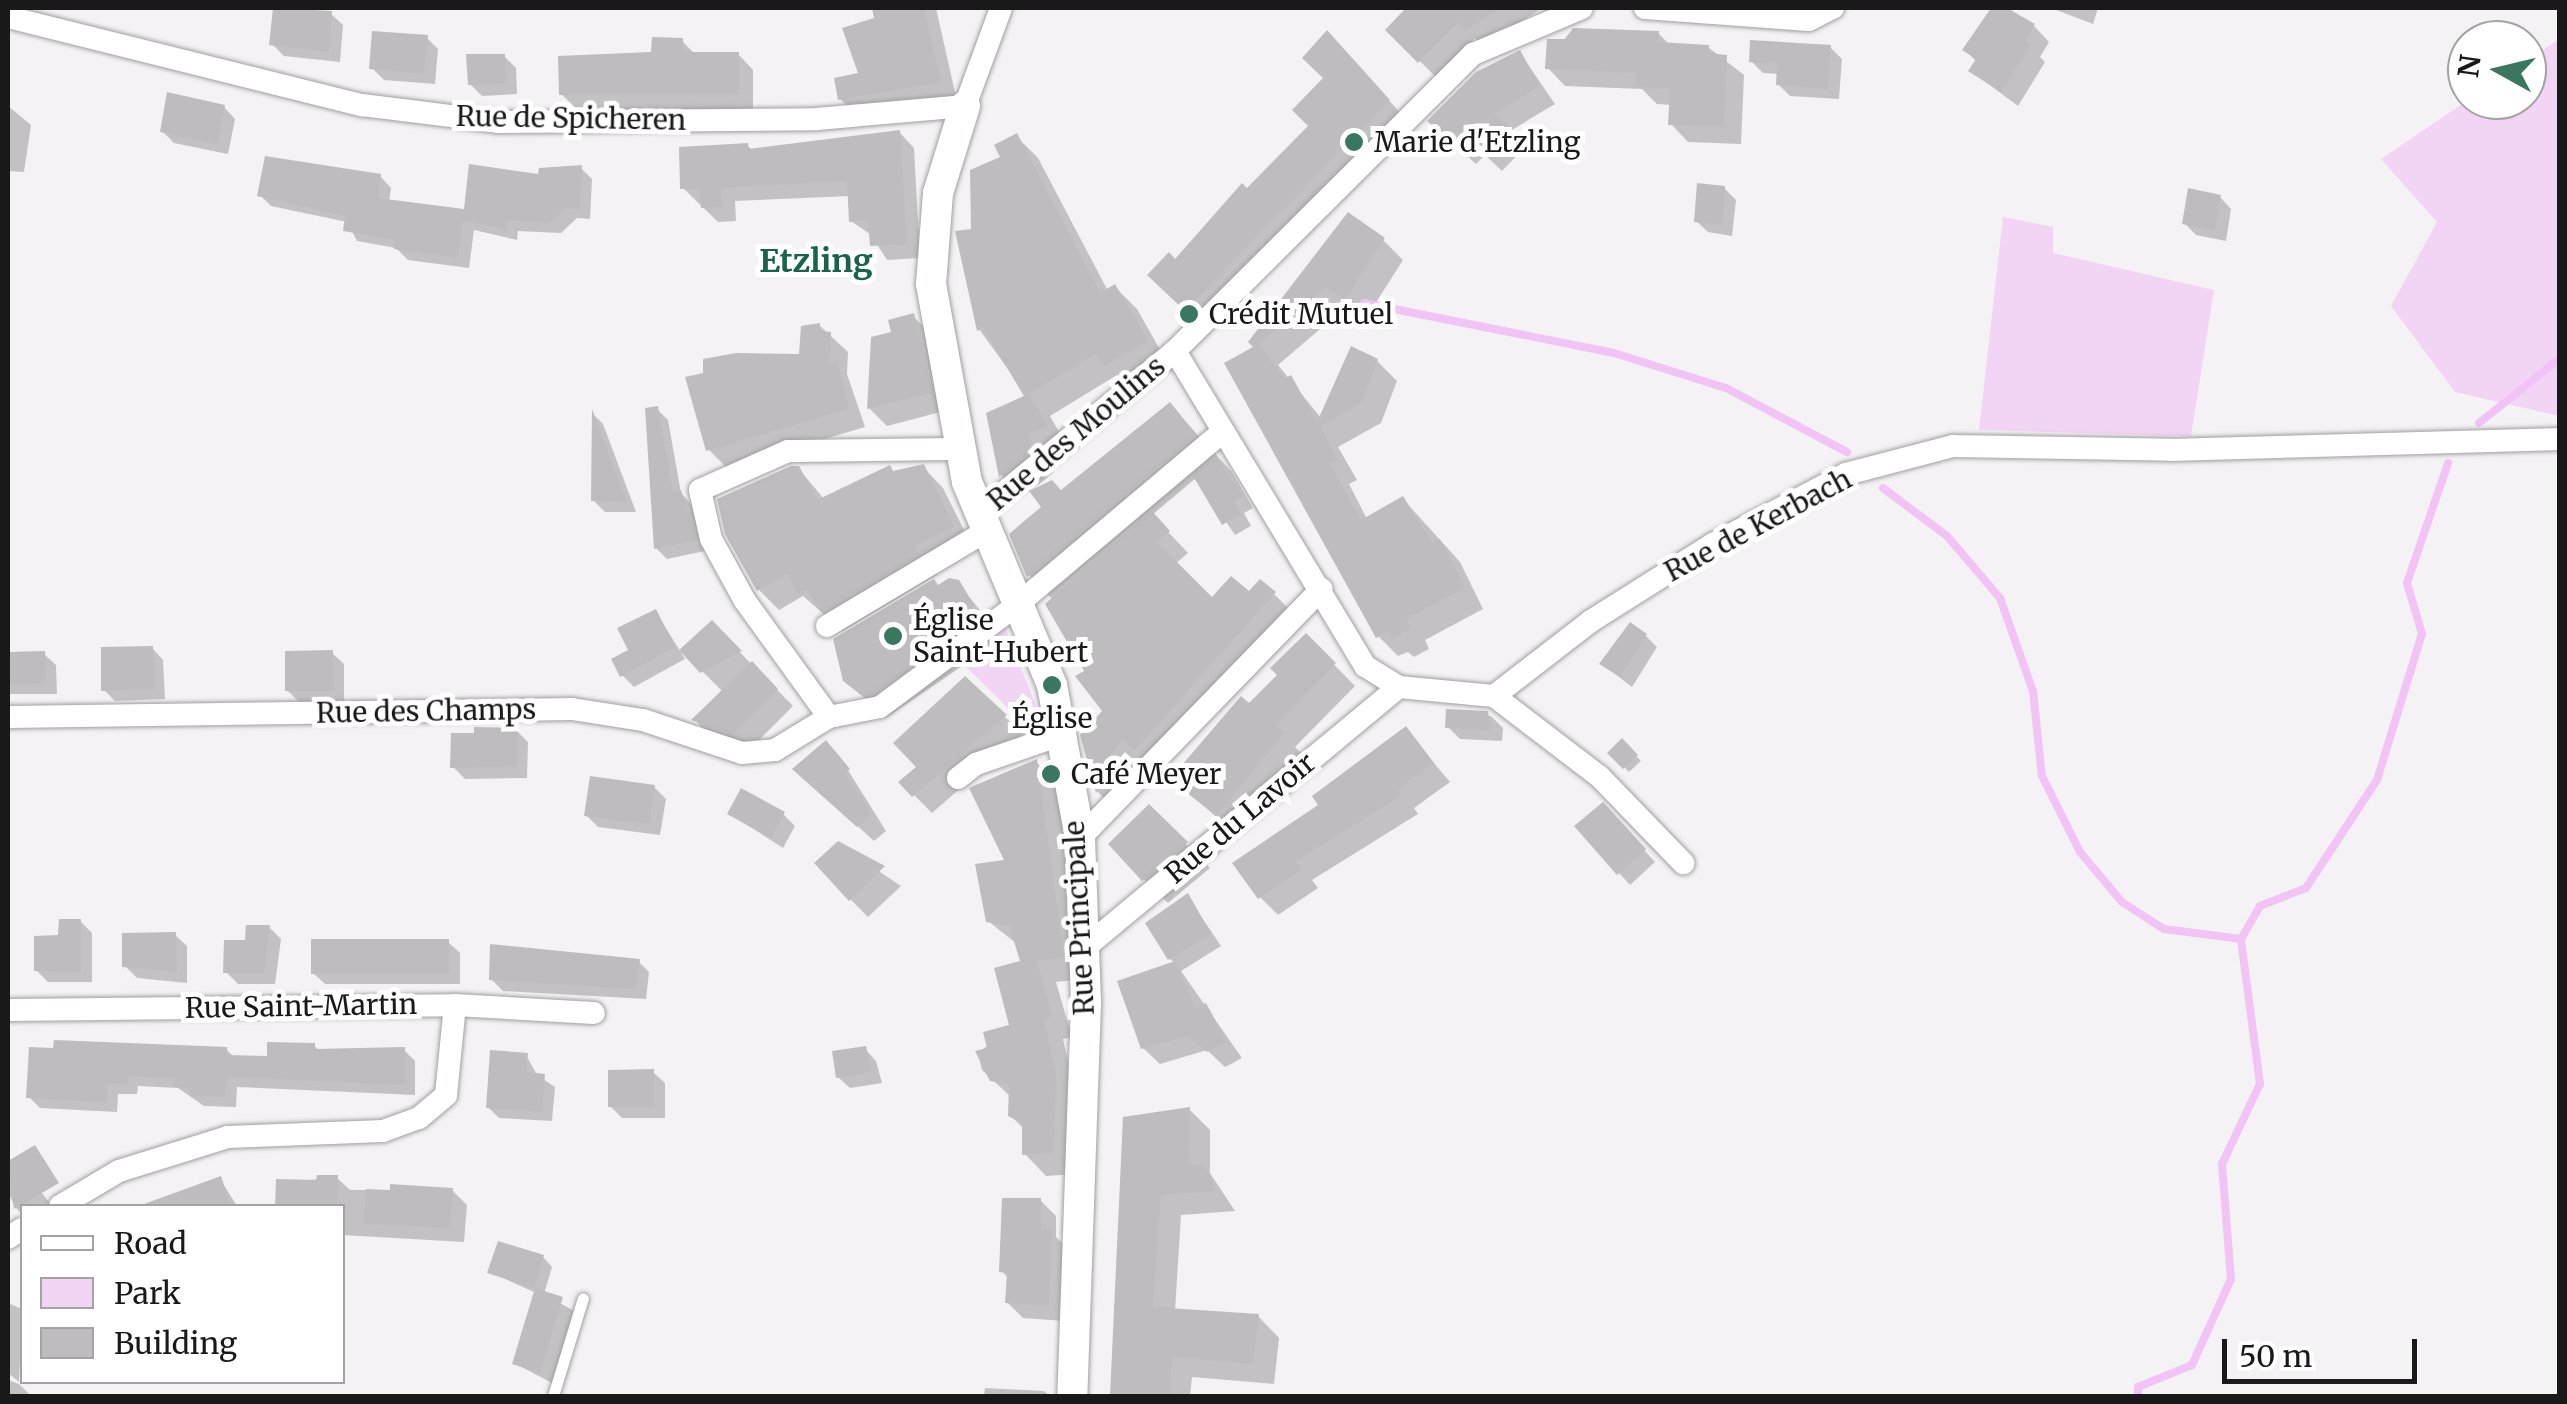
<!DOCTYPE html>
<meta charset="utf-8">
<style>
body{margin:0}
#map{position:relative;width:2567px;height:1404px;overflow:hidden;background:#f5f2f5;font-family:Merriweather,serif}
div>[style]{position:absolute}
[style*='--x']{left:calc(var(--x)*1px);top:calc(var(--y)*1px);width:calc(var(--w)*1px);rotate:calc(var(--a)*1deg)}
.green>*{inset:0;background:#f2d5f4}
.shadow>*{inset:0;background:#0003}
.stream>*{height:8px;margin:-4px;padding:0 4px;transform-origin:4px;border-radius:4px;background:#f1c4f5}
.building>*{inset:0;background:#bebcbe}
.roads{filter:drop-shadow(0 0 2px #a19fa1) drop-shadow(0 0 2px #a19fa1)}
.lane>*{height:11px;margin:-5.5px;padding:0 5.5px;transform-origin:5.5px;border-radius:5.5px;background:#fff}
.street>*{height:22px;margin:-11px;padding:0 11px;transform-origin:11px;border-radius:11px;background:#fff}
.secondary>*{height:30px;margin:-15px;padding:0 15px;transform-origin:15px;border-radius:15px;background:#fff}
.dots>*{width:28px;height:28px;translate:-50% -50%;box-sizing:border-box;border:5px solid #fff;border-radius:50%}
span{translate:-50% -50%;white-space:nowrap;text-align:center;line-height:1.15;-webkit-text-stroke:10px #fff;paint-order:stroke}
.street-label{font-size:28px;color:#1a191a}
.poi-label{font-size:28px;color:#1a191a}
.left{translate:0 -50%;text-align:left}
.quarter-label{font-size:32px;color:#19624c;font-weight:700}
.frame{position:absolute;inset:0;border:10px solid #1a191a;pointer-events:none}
.legend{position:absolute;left:20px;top:1204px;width:325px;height:180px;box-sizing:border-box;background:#fff;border:2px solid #a3a3a3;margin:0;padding:12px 18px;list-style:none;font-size:30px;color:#1a191a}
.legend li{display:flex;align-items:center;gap:20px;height:50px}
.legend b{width:50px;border:2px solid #a3a3a3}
.north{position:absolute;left:2447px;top:20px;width:100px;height:100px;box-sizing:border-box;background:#fff;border:2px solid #a3a3a3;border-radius:50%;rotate:278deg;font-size:28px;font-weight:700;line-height:40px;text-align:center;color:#1a191a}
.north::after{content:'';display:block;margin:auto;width:35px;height:45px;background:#3a7660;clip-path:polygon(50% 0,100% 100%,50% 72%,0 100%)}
.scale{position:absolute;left:2222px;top:1339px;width:195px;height:45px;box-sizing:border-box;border:5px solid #1a191a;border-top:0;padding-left:12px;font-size:30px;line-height:35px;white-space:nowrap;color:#1a191a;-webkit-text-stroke:8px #fff;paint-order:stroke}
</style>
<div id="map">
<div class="green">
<i style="clip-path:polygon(2559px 39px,2559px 416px,2455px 392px,2391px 306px,2437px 222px,2381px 159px,2468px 100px,2527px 100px,2527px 61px)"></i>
<i style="clip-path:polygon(2003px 217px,2053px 227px,2053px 253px,2214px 290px,2191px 436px,1979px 430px)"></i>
<i style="clip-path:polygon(1005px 627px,1042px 721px,1018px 730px,1006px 706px,965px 666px)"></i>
</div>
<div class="shadow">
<i style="clip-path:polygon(275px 8px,331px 14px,343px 25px,340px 62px,284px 56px,272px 44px)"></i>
<i style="clip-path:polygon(874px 8px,936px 8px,956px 97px,857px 115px,840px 99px,861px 75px,877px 20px)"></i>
<i style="clip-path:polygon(1410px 8px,1542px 8px,1483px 46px,1475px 38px,1436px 77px,1388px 30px)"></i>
<i style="clip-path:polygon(1994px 8px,2034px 26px,2049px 42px,2040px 57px,2045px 62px,2018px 106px,1971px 71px,1977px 62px,1965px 50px)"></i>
<i style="clip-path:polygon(2051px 8px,2098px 8px,2093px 24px)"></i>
<i style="clip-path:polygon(1658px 33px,1670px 45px,1708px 47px,1744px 75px,1741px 144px,1688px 142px,1671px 124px,1672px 105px,1657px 104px,1642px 89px,1565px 86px,1548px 68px)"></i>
<i style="clip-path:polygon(426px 37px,438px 49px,435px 84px,384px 80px,372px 68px)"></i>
<i style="clip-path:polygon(682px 41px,696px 55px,738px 54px,753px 70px,753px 109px,577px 109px,561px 94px)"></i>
<i style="clip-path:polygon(1830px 47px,1842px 59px,1839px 99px,1790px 96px,1778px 84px,1779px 74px,1763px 73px,1751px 61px)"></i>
<i style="clip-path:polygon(1343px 50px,1405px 118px,1203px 325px,1150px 275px,1176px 262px,1311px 126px,1326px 78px)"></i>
<i style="clip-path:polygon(1520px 53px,1555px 104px,1510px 131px,1525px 147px,1502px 171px,1485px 155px,1476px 164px,1447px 138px)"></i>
<i style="clip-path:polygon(504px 56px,516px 68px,517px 94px,482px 96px,470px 84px)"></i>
<i style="clip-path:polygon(8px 106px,31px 125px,24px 172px,8px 171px)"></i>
<i style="clip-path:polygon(224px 107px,235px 119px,228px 154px,174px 143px,162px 131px)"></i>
<i style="clip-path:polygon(900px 133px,914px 148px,920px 258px,887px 260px,871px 235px,851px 221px,850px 196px,735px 201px,736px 221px,718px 222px,683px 188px,747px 145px,753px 151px)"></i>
<i style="clip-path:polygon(1016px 136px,1038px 158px,1108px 291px,1115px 287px,1137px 309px,1168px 364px,1128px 386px,1117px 375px,1050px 416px,1068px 448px,1050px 455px,1053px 473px,1023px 497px,1002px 476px,989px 414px,1028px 397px,979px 329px,973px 231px)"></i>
<i style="clip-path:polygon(581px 168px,592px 179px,590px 219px,577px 218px,561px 233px,518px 231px,517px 240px,474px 230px,469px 268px,408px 260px,396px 248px,357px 241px,347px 222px,271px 206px,260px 195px,380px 176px,391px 188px,389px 202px,466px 212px,541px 176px)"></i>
<i style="clip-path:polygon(1724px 188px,1736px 200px,1732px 236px,1708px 232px,1696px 221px)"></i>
<i style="clip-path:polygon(2220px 197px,2231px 209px,2226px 241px,2196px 235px,2184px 223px)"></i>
<i style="clip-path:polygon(1383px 240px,1403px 260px,1366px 318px,1347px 306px,1278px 365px,1321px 418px,1377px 361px,1397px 381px,1381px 423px,1338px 447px,1357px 480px,1349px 484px,1367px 519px,1403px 499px,1460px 562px,1483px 609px,1425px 640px,1429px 649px,1414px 657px,1408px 652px,1398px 656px,1378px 636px,1251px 342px)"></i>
<i style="clip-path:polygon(913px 316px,931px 334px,948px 410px,887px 426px,869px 408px,873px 339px,894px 334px)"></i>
<i style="clip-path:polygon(820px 326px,848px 352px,847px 374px,865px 427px,727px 468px,709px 450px,801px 356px)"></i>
<i style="clip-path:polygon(1170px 405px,1232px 472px,1253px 508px,1244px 513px,1251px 526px,1235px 535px,1196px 478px,1152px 515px,1188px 553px,1175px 564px,1212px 601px,1274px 594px,1295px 615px,1118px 812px,1098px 792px,1083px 736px,1105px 712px,1053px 600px,1029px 575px,1012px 535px)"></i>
<i style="clip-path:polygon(657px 409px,668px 420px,681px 493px,691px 504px,705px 551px,667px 559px,656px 548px)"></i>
<i style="clip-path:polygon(594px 415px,603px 424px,636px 512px,605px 512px,593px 500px)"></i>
<i style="clip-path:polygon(923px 467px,943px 488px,973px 548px,932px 567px,937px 575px,843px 631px,803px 596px,779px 610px,759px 590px,798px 468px,824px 499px)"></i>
<i style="clip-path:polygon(958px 583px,996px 630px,987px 649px,886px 718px,845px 680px,939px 588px)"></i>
<i style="clip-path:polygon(656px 612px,685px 659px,634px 687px,622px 675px)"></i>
<i style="clip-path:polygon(712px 624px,793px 706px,750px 749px,710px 736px,695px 720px,723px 692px,702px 671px)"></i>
<i style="clip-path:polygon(1306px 636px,1355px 686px,1295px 747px,1304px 756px,1238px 836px,1174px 779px,1280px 675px)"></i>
<i style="clip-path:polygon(1646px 636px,1657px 647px,1632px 687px,1602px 664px)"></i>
<i style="clip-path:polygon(152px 648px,163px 660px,165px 699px,115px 701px,104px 690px)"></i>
<i style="clip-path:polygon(332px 653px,344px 664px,344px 702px,299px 702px,287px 690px)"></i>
<i style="clip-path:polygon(44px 654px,56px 665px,57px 694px,8px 694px,8px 655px)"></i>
<i style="clip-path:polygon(1448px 712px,1491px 716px,1503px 728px,1502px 741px,1460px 739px,1448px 727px)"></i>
<i style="clip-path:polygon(1005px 717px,1023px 734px,932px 813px,914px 795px,919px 768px)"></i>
<i style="clip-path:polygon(1406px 730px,1450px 782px,1414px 808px,1418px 814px,1312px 880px,1318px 888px,1278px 915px,1260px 897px,1322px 805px)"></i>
<i style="clip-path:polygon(517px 731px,528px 742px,527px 778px,465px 779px,453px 767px)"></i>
<i style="clip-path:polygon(1622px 742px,1641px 761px,1629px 772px,1610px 753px)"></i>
<i style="clip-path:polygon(841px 759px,886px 831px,874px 841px,811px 784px)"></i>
<i style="clip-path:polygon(1036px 762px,1058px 783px,1084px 979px,1056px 982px,1072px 1037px,1063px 1039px,1076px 1098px,1075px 1174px,1046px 1176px,1025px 1154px,1024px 1129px,1010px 1115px,1011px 1097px,982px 1070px,978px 1053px,1012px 1026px,1023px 963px,1017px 944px,988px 921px)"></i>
<i style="clip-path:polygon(654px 787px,666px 799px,660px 835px,598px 827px,586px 815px)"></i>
<i style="clip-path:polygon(1149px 808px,1210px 868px,1168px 903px,1144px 879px)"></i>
<i style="clip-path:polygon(730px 814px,783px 814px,795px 826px,783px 848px)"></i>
<i style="clip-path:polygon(1614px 817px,1655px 862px,1630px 885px,1578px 827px)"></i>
<i style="clip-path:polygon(838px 844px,901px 886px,868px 917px,850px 899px)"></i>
<i style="clip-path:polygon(1188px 897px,1221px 946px,1181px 971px,1242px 1058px,1225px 1067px,1207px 1050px,1160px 1064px,1143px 1048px,1175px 963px,1170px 959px)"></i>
<i style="clip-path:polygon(80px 921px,92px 933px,92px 982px,48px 982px,36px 970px)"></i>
<i style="clip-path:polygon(269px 927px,281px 939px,275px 984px,238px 984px,226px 972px)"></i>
<i style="clip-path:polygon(175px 935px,187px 946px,187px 983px,137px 978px,125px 966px)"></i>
<i style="clip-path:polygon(448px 942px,460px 953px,460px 984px,325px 984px,313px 973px)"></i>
<i style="clip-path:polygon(638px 961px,649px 972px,646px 999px,503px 991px,491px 979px)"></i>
<i style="clip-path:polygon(314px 1045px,320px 1052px,404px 1050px,415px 1061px,415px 1095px,237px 1087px,236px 1107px,204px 1106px,178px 1088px,138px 1086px,137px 1094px,118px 1094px,117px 1112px,40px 1108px,29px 1097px,226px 1049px,235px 1058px,270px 1059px)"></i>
<i style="clip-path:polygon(865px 1049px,876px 1061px,882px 1083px,850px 1088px,838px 1077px)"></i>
<i style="clip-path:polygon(526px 1055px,537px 1075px,555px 1087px,552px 1121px,499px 1118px,488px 1107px)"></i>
<i style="clip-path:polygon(653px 1072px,665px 1083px,665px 1118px,622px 1118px,610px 1106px)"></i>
<i style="clip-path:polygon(1189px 1109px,1210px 1130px,1210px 1173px,1235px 1211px,1181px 1215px,1175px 1311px,1258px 1316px,1279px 1338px,1274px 1384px,1192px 1377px,1190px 1396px,1111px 1396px,1125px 1119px)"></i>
<i style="clip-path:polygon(15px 1160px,26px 1171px,51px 1205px,22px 1206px,22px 1214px,16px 1208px,8px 1193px,8px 1164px)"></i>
<i style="clip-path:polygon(337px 1178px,350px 1190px,452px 1190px,467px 1205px,464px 1242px,342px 1235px,342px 1206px,277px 1206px,278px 1182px)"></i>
<i style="clip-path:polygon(220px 1179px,237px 1206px,182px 1206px,178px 1194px)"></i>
<i style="clip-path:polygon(1040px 1200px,1056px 1216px,1056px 1237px,1067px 1248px,1064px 1321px,1023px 1318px,1007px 1302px,1009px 1279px,1002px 1271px)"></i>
<i style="clip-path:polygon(543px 1257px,552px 1267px,544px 1294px,574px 1311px,552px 1383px,514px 1363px,536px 1293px,490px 1272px)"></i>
<i style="clip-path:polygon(8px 1303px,22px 1309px,19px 1382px,8px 1373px)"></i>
<i style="clip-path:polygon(8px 1380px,19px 1384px,31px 1396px,8px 1396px)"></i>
<i style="clip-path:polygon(985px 1388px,1044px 1391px,1050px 1396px,984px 1396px)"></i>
</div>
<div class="stream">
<i style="--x:1364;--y:303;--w:255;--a:11.3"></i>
<i style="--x:1614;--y:353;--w:117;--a:17.4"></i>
<i style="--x:1726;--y:388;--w:137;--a:27.9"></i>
<i style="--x:2479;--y:423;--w:104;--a:-38.7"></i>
<i style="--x:1883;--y:488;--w:80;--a:36.9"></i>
<i style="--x:1947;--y:536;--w:82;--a:49.5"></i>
<i style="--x:2000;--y:598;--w:99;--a:70.5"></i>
<i style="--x:2033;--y:691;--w:85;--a:84"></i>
<i style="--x:2042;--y:776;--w:85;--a:63.4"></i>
<i style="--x:2080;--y:852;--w:65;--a:50"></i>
<i style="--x:2122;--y:902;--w:50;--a:32.7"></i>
<i style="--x:2164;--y:929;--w:78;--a:7.4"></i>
<i style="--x:2138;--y:1396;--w:9;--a:-90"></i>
<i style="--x:2138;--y:1387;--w:58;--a:-22.2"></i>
<i style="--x:2192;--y:1365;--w:94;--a:-65.6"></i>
<i style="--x:2231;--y:1279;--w:115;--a:-94.5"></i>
<i style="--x:2222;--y:1164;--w:89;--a:-64.6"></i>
<i style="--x:2260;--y:1084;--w:146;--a:-97.5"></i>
<i style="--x:2241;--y:939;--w:38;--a:-60"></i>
<i style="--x:2260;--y:906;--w:49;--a:-21.4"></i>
<i style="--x:2306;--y:888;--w:129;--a:-56.7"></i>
<i style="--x:2377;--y:780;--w:153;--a:-72.9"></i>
<i style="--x:2422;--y:634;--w:53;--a:-106.4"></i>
<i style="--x:2407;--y:583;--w:127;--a:-71.1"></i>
</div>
<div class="building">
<i style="clip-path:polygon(273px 8px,332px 11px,329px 52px,269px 45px)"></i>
<i style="clip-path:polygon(872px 8px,924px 8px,941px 82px,838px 100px,834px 78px,858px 73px,842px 28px,874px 18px)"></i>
<i style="clip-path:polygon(1406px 8px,1499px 8px,1465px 31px,1459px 22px,1418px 63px,1385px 30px)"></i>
<i style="clip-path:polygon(1991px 8px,2007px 8px,2035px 24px,2025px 41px,2031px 45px,2001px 92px,1968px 71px,1976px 59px,1962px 50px)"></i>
<i style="clip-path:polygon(1573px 28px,1659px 31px,1658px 42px,1709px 45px,1709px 53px,1727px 55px,1724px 127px,1668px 125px,1670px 89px,1636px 87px,1637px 73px,1545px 69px,1547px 39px,1565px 39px)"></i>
<i style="clip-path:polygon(1327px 30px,1390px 100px,1185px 311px,1147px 275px,1169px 252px,1175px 259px,1242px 183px,1247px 188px,1308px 126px,1292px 110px,1323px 78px,1302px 58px)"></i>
<i style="clip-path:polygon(372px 31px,428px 35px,424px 74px,369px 69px)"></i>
<i style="clip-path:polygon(652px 37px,683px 38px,684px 52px,739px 52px,739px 95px,559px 95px,558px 56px,651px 52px)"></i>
<i style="clip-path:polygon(1750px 40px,1831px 45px,1828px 89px,1776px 85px,1777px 64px,1749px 62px)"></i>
<i style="clip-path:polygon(1520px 50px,1540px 86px,1494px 114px,1510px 128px,1484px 156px,1467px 140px,1458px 149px,1427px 121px,1476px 72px)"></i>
<i style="clip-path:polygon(466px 54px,505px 54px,506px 83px,468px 85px)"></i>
<i style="clip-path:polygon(167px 92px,225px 105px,217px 144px,160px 132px)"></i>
<i style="clip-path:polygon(900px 130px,907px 244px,870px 246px,868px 220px,849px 222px,847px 181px,721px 188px,722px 207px,701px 208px,700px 188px,680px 189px,679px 147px,748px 143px,749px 149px)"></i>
<i style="clip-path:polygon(1017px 133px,1100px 293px,1115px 284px,1148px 341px,1104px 366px,1096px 353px,1029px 394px,1048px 426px,1029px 433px,1032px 450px,999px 477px,986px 413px,1024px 396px,983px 328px,977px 331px,955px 231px,971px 229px,970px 170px,1000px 157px,994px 145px)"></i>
<i style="clip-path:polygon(265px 156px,381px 174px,378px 198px,464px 209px,469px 164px,538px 174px,539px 168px,582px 165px,580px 209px,565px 208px,549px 223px,508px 220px,506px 230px,463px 220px,458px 258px,394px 249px,395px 240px,343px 231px,345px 216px,257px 196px)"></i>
<i style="clip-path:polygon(1697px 183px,1725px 186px,1722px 225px,1694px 222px)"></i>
<i style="clip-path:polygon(2188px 188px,2221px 195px,2215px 231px,2182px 224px)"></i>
<i style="clip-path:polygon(1348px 212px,1385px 238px,1345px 300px,1326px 287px,1259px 344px,1284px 379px,1291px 375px,1317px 422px,1351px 346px,1378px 359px,1361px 403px,1320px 426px,1338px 460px,1330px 464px,1361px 520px,1403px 496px,1432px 543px,1440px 539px,1465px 588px,1406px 619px,1411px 628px,1392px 639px,1388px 632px,1376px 638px,1224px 363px,1253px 347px,1248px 342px)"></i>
<i style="clip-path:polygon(914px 313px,932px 393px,867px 409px,871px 337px,891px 332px,888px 320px)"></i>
<i style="clip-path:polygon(820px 323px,820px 331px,831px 332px,830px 363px,837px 361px,849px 409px,706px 451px,685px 377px,703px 373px,703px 359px,736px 353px,799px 354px,801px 326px)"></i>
<i style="clip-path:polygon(1170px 402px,1196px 434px,1027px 577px,1009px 534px,1041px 507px,1029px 491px,1052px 480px,1061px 490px)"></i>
<i style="clip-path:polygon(658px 406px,673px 492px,681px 490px,696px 540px,654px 549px,645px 408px)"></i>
<i style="clip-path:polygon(592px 409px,627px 502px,591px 501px)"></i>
<i style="clip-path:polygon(1216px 457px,1243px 496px,1234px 501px,1241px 514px,1222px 525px,1193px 476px)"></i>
<i style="clip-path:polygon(924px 464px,954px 527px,914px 546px,919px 554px,821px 612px,807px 590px,798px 594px,787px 574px,757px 591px,725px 534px,717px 499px,791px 466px,799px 466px,817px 500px,890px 465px,893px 471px)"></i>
<i style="clip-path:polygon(1152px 511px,1170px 531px,1157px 542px,1212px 597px,1231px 576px,1249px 591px,1260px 579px,1276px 592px,1135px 750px,1123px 740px,1105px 761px,1116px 771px,1096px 793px,1080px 735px,1102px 711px,1075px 676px,1084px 671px,1045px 604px)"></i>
<i style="clip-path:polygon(949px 578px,959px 580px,974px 605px,964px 626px,874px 693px,861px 695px,843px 681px,833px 639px,934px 579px,938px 585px)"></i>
<i style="clip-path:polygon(656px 609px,675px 647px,620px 677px,611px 659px,628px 650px,617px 628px)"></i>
<i style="clip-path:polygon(712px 620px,742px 651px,700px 673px,679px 650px)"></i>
<i style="clip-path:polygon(1630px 622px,1647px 634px,1620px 677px,1599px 664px)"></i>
<i style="clip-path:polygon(1306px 633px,1336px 663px,1275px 725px,1284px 733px,1216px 816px,1170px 779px,1241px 696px,1249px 703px,1277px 675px,1270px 668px)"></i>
<i style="clip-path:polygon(153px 646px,154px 689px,101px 691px,101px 647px)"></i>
<i style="clip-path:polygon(333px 650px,334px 691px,285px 691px,285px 651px)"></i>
<i style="clip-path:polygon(45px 651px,46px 683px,8px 684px,8px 652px)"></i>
<i style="clip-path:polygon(752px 661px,778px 689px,751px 717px,733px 734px,691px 720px)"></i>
<i style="clip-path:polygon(965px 676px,1007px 715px,912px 797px,898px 782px,916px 767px,893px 743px)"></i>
<i style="clip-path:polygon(1446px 709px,1488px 711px,1491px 731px,1445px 728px)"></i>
<i style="clip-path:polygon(1406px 726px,1434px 763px,1398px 789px,1402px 795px,1296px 861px,1302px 869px,1258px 899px,1232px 863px,1318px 805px,1312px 796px)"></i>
<i style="clip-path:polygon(474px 727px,518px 728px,517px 767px,450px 768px,451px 733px,474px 733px)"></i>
<i style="clip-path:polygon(1622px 738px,1638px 755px,1623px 769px,1607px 753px)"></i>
<i style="clip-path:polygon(826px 740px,850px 769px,845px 773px,872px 814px,857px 827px,792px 769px)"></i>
<i style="clip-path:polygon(1037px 759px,1064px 958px,1037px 961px,1052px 1016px,1044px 1018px,1056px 1075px,1054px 1153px,1022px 1155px,1022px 1123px,1008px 1116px,1009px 1085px,990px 1081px,975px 1051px,987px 1048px,983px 1032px,1009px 1025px,994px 968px,1020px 961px,1009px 925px,986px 922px,975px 864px,1004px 860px,969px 788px)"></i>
<i style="clip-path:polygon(590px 776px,655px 785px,649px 824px,584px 816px)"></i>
<i style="clip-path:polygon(741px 788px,785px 812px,771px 838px,727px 814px)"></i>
<i style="clip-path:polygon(1603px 802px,1646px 849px,1617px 875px,1574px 826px)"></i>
<i style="clip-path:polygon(1149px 804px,1188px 842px,1142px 881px,1108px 844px)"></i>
<i style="clip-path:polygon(838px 841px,885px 866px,849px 901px,814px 863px)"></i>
<i style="clip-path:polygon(1188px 893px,1211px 934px,1168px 960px,1145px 923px)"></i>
<i style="clip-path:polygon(59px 919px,81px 919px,81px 972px,34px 971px,34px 936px,58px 935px)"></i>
<i style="clip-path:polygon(246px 925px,270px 925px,264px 973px,223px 973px,224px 940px,245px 940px)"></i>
<i style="clip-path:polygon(176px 932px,177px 972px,122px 967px,122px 933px)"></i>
<i style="clip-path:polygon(311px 939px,449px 939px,449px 974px,311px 974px)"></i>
<i style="clip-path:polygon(490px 944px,640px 959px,636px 989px,489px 980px)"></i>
<i style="clip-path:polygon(1175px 961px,1196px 1008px,1206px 1003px,1227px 1042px,1207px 1052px,1188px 1036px,1141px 1049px,1117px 981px)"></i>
<i style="clip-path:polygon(54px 1040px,227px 1047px,227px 1055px,267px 1056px,267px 1042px,315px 1043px,315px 1049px,405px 1047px,405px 1085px,227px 1077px,225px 1097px,190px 1096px,191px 1088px,174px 1087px,174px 1078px,128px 1076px,127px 1084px,107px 1083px,107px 1102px,26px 1098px,29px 1047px,53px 1048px)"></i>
<i style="clip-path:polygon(866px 1046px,872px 1072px,836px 1078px,832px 1051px)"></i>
<i style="clip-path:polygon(490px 1050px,528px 1053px,526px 1072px,545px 1074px,542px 1112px,486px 1108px)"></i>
<i style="clip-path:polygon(654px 1069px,654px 1107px,608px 1107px,608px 1070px)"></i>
<i style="clip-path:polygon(1190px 1107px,1189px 1165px,1205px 1165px,1216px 1191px,1161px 1195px,1153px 1307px,1259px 1314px,1253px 1364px,1172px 1357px,1169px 1396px,1110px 1396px,1123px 1117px)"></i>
<i style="clip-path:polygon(35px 1145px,59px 1183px,14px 1209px,8px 1161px)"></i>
<i style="clip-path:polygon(317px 1175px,338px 1175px,337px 1206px,275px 1206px,276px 1179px,316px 1180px)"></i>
<i style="clip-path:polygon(221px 1176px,231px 1206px,145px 1206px,144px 1204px)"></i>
<i style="clip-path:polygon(390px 1184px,453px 1188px,450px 1228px,364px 1224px,366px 1189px,390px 1190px)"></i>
<i style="clip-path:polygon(1002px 1198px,1041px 1198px,1041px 1229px,1052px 1230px,1049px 1306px,1005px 1303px,1007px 1273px,999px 1272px)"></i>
<i style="clip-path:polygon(498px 1241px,544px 1255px,534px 1288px,487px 1273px)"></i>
<i style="clip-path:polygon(535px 1288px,563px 1297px,540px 1373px,512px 1364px)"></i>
</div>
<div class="roads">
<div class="lane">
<i style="--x:553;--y:1396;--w:102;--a:-73"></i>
</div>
<div class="street">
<i style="--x:1645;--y:8;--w:164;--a:4.2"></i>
<i style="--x:1809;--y:20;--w:27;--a:-27"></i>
<i style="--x:8;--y:17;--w:365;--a:14"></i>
<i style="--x:362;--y:105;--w:137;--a:7.1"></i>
<i style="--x:498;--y:122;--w:319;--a:-0.5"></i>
<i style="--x:817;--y:119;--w:149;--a:-5"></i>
<i style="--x:965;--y:106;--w:104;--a:-69.8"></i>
<i style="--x:1175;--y:351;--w:368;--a:58.9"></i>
<i style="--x:1365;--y:666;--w:40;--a:32"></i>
<i style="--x:1399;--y:687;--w:95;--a:5.4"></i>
<i style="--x:1494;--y:696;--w:123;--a:-37.7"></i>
<i style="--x:1591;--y:621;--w:144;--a:-32.3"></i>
<i style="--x:1713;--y:544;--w:150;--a:-27.8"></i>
<i style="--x:1846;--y:474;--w:111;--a:-14.7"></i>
<i style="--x:1953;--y:446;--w:219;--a:1"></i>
<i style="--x:2172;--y:450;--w:388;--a:-1.6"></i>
<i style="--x:978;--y:514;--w:256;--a:-39.6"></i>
<i style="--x:1175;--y:351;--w:421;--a:-44.9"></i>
<i style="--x:1473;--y:54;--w:118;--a:-22.9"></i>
<i style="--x:827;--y:626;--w:182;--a:-30.8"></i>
<i style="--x:1494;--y:696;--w:133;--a:37.4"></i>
<i style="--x:1600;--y:777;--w:120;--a:46"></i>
<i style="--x:8;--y:717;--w:564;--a:-0.81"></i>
<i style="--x:572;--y:709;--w:72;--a:8.8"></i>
<i style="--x:643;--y:720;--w:104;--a:18.4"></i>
<i style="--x:742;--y:753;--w:33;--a:-5"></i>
<i style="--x:775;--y:750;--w:63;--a:-31.4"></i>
<i style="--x:829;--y:717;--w:52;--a:-11.1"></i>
<i style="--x:880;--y:707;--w:172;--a:-36.7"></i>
<i style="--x:1018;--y:604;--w:265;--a:-40.1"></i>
<i style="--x:829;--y:717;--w:143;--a:-125.9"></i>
<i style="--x:745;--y:601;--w:71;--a:-118.7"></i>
<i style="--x:711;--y:539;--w:50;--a:-102.7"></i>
<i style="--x:700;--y:490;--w:96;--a:-23.9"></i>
<i style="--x:788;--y:451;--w:171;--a:-0.7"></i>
<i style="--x:958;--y:778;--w:23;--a:-38"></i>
<i style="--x:976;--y:764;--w:89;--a:-19"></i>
<i style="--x:1080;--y:838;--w:347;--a:-45.9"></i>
<i style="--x:1082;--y:950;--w:412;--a:-39.7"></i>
<i style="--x:8;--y:1010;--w:447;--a:-0.6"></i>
<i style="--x:455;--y:1005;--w:139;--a:3.3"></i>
<i style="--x:60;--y:1206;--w:69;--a:-30.7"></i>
<i style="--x:119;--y:1171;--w:114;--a:-17.3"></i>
<i style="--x:228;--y:1137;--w:155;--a:-2.2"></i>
<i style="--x:383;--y:1131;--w:38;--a:-20"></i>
<i style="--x:419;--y:1118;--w:35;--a:-40"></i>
<i style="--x:446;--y:1095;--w:90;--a:-84.3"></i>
<i style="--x:8;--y:1238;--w:17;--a:-33"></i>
</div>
<div class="secondary">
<i style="--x:965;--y:106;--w:91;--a:107.2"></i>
<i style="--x:938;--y:193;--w:91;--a:94.4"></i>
<i style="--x:931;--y:284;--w:201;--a:79.7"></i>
<i style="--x:967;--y:482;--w:220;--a:67.3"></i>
<i style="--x:1052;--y:685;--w:156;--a:79.6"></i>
<i style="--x:1080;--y:838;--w:166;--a:87.9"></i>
<i style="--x:1086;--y:1004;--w:392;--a:92"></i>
</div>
</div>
<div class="dots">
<i style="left:1354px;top:142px;background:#3a7660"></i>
<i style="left:1189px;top:314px;background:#3a7660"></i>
<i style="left:893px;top:636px;background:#3a7660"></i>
<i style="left:1052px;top:685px;background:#3a7660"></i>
<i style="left:1051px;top:774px;background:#3a7660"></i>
</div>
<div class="street-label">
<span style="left:571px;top:118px;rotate:1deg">Rue de Spicheren</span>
<span style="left:1076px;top:433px;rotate:-40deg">Rue des Moulins</span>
<span style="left:1758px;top:525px;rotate:-28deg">Rue de Kerbach</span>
<span style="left:426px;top:711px;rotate:-1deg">Rue des Champs</span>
<span style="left:1240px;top:818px;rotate:-40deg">Rue du Lavoir</span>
<span style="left:1079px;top:918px;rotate:-93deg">Rue Principale</span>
<span style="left:301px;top:1006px;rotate:-1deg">Rue Saint-Martin</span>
</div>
<div class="poi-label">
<span class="left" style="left:1374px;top:142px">Marie d'Etzling</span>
<span class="left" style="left:1209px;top:314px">Crédit Mutuel</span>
<span class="left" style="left:913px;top:636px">Église<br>Saint-Hubert</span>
<span style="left:1052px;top:718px">Église</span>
<span class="left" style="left:1071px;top:774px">Café Meyer</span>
</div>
<div class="quarter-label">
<span style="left:816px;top:261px">Etzling</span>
</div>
<div class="frame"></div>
<ul class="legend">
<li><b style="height:12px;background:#fff"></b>Road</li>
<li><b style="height:28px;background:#f2d5f4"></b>Park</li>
<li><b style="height:28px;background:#bebcbe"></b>Building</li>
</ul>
<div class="north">N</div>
<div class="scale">50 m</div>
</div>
